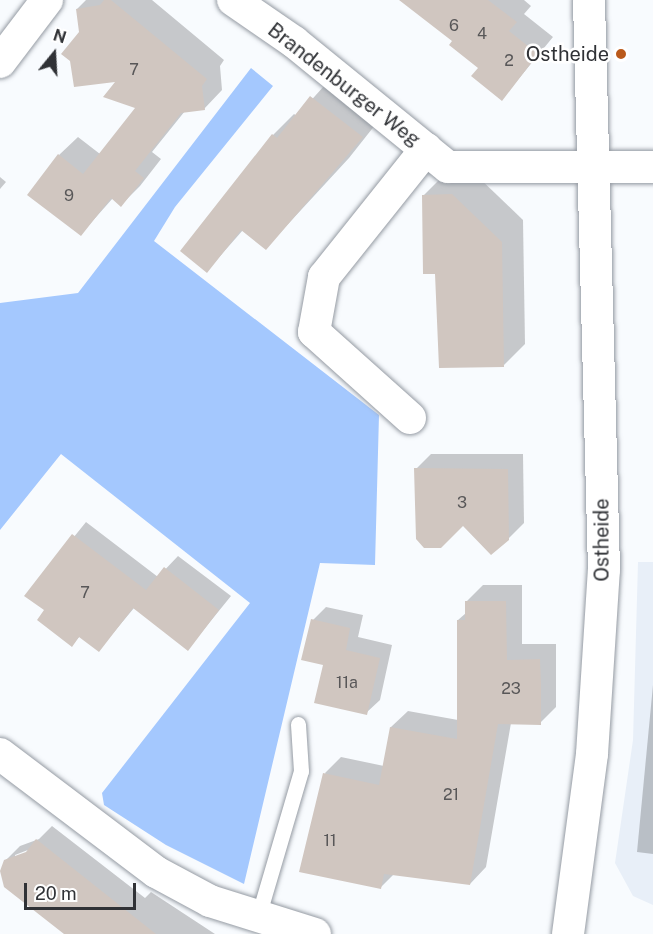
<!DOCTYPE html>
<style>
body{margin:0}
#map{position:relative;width:653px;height:934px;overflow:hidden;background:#f8fbfe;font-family:"Public Sans",sans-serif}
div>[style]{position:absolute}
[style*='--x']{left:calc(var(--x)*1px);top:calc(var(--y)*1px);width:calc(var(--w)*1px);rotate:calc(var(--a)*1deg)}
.built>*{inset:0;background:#e8eff8}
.green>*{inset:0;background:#a4c8fe}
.shadow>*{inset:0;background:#0003}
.building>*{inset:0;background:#d0c6c0}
.roads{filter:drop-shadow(0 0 2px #959ba3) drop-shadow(0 0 2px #959ba3)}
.lane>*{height:15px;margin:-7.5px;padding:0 7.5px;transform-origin:7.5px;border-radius:7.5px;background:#fff}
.street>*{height:32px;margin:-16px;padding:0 16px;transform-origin:16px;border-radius:16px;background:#fff}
.dots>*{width:16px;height:16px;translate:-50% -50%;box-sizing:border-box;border:3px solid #fff;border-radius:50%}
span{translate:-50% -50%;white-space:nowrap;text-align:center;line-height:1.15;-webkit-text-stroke:5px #fff;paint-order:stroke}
.number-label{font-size:16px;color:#585758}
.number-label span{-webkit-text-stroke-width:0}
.poi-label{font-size:20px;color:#303236}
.right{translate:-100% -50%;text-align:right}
.street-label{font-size:20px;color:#303236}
.north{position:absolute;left:24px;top:24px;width:60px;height:60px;-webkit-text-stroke:4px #fff;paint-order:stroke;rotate:18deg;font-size:16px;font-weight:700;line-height:24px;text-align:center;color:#303236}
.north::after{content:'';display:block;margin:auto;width:21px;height:27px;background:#303236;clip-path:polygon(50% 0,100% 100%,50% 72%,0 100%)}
.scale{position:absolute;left:24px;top:883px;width:112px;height:27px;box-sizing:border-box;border:3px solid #303236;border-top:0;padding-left:8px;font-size:18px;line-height:21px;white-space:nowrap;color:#303236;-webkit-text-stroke:4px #fff;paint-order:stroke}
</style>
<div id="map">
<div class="built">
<i style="clip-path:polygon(638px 562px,653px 562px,653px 905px,633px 896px,615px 863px,633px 740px)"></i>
</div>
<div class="green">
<i style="clip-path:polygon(251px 68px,273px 86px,175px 207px,154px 241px,379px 415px,375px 565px,320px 563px,244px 884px,166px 845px,104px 805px,102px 793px,250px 603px,61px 454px,0 530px,0 303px,78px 293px)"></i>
</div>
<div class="shadow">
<i style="clip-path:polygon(86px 0,152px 0,224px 60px,220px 66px,222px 90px,204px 109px,185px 111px,152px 152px,161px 159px,140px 186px,121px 205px,113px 198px,81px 234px,59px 155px,78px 137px,100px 154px,137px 107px,80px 32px,77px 9px)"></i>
<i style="clip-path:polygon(401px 0,524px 0,531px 6px,524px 14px,553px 37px,502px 99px,480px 68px,454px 41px)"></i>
<i style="clip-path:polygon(333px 76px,383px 115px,349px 158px,266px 248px,243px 230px,207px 271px,182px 251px,273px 135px,294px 114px,297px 116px)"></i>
<i style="clip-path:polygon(474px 173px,523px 220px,525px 344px,504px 365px,436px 273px,423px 196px,445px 174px)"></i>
<i style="clip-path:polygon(0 177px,6px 182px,0 189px)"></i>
<i style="clip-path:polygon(431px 454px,523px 454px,524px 523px,508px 539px,416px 469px)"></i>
<i style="clip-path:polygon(86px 522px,158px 577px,178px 556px,231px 596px,188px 649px,134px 608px,99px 650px,80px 636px,72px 645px,46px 610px,27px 595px)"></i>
<i style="clip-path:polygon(483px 585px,522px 585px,522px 644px,556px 644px,556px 707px,540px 723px,511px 723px,486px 867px,470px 884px,394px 874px,381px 887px,325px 773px,341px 757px,384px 766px,391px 727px,408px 711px,458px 720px,458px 620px,466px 613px,466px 602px)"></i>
<i style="clip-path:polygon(326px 607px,363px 615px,358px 637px,392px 645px,380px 700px,366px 713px,325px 664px,313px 620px)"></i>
<i style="clip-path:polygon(653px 685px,653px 854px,637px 852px)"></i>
<i style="clip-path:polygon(evenodd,52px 826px,145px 898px,151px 892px,215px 934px,86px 934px,5px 861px,20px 846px,39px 839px,52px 826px,33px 848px,34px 851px,15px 858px,15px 855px,33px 848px)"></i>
</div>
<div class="building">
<i style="clip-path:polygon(104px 0,111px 0,207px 79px,202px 86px,205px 110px,181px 113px,135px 171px,144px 178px,121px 207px,111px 198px,81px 236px,27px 195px,58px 154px,83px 174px,135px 108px,103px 97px,115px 82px,74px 87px,70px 61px,61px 54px,79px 32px,76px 9px,100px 5px)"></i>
<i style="clip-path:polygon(399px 0,488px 0,517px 22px,509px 31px,538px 54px,502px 101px,471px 76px,478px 68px,449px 45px,452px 41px)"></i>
<i style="clip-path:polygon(310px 96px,363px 137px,266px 250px,241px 230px,207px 273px,180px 251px,272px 134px,277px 138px)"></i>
<i style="clip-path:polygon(452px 194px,502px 242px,504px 367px,439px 368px,435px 274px,423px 274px,422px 195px)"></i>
<i style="clip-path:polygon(414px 468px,508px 469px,509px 540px,491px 555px,463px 526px,441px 548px,424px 548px,416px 539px)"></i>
<i style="clip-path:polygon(72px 534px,146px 590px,164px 567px,219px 610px,188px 651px,133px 608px,99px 652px,79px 637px,72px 647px,37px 620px,44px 610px,24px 596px)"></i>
<i style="clip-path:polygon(465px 601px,506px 601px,507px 660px,540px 659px,541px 684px,541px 725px,498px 724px,470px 885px,384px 874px,381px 889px,299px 872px,323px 773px,379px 785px,390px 727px,457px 739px,457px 620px,465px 620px)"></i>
<i style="clip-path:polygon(311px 619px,350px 628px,346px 650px,380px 658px,367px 715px,314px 703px,323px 665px,301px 660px)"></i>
<i style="clip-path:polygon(36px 839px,156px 934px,64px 934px,4px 887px,0 871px,4px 860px,26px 852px)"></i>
</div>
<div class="roads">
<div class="lane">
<i style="--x:258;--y:917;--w:152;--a:-73.6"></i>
<i style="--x:301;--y:771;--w:47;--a:-93.7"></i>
</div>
<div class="street">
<i style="--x:233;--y:0;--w:74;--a:34.5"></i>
<i style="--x:294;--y:42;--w:198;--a:39.1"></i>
<i style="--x:448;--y:167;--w:205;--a:0"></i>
<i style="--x:0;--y:62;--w:78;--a:-52.8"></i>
<i style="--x:410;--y:418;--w:129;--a:-138.1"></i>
<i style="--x:314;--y:332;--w:56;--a:-79.7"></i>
<i style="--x:324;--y:277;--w:164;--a:-51.4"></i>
<i style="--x:0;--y:754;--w:196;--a:37.1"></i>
<i style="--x:156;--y:872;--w:61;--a:28.2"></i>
<i style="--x:210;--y:901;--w:110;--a:17.4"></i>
<i style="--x:568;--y:934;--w:182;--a:-82.4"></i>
<i style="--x:592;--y:754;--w:184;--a:-86.3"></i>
<i style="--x:604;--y:570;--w:570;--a:-91.51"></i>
</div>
</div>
<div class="dots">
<i style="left:621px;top:54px;background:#ba591b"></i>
</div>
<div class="number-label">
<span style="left:454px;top:26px">6</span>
<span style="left:482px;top:34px">4</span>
<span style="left:509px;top:61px">2</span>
<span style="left:134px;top:70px">7</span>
<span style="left:69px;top:196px">9</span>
<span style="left:462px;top:503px">3</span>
<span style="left:85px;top:593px">7</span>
<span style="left:347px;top:683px">11a</span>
<span style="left:511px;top:689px">23</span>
<span style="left:451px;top:795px">21</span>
<span style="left:330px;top:841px">11</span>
</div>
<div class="poi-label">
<span class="right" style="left:609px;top:54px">Ostheide</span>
</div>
<div class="street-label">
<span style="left:344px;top:85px;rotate:38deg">Brandenburger Weg</span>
<span style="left:602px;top:540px;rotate:-90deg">Ostheide</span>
</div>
<div class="north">N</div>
<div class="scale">20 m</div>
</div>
